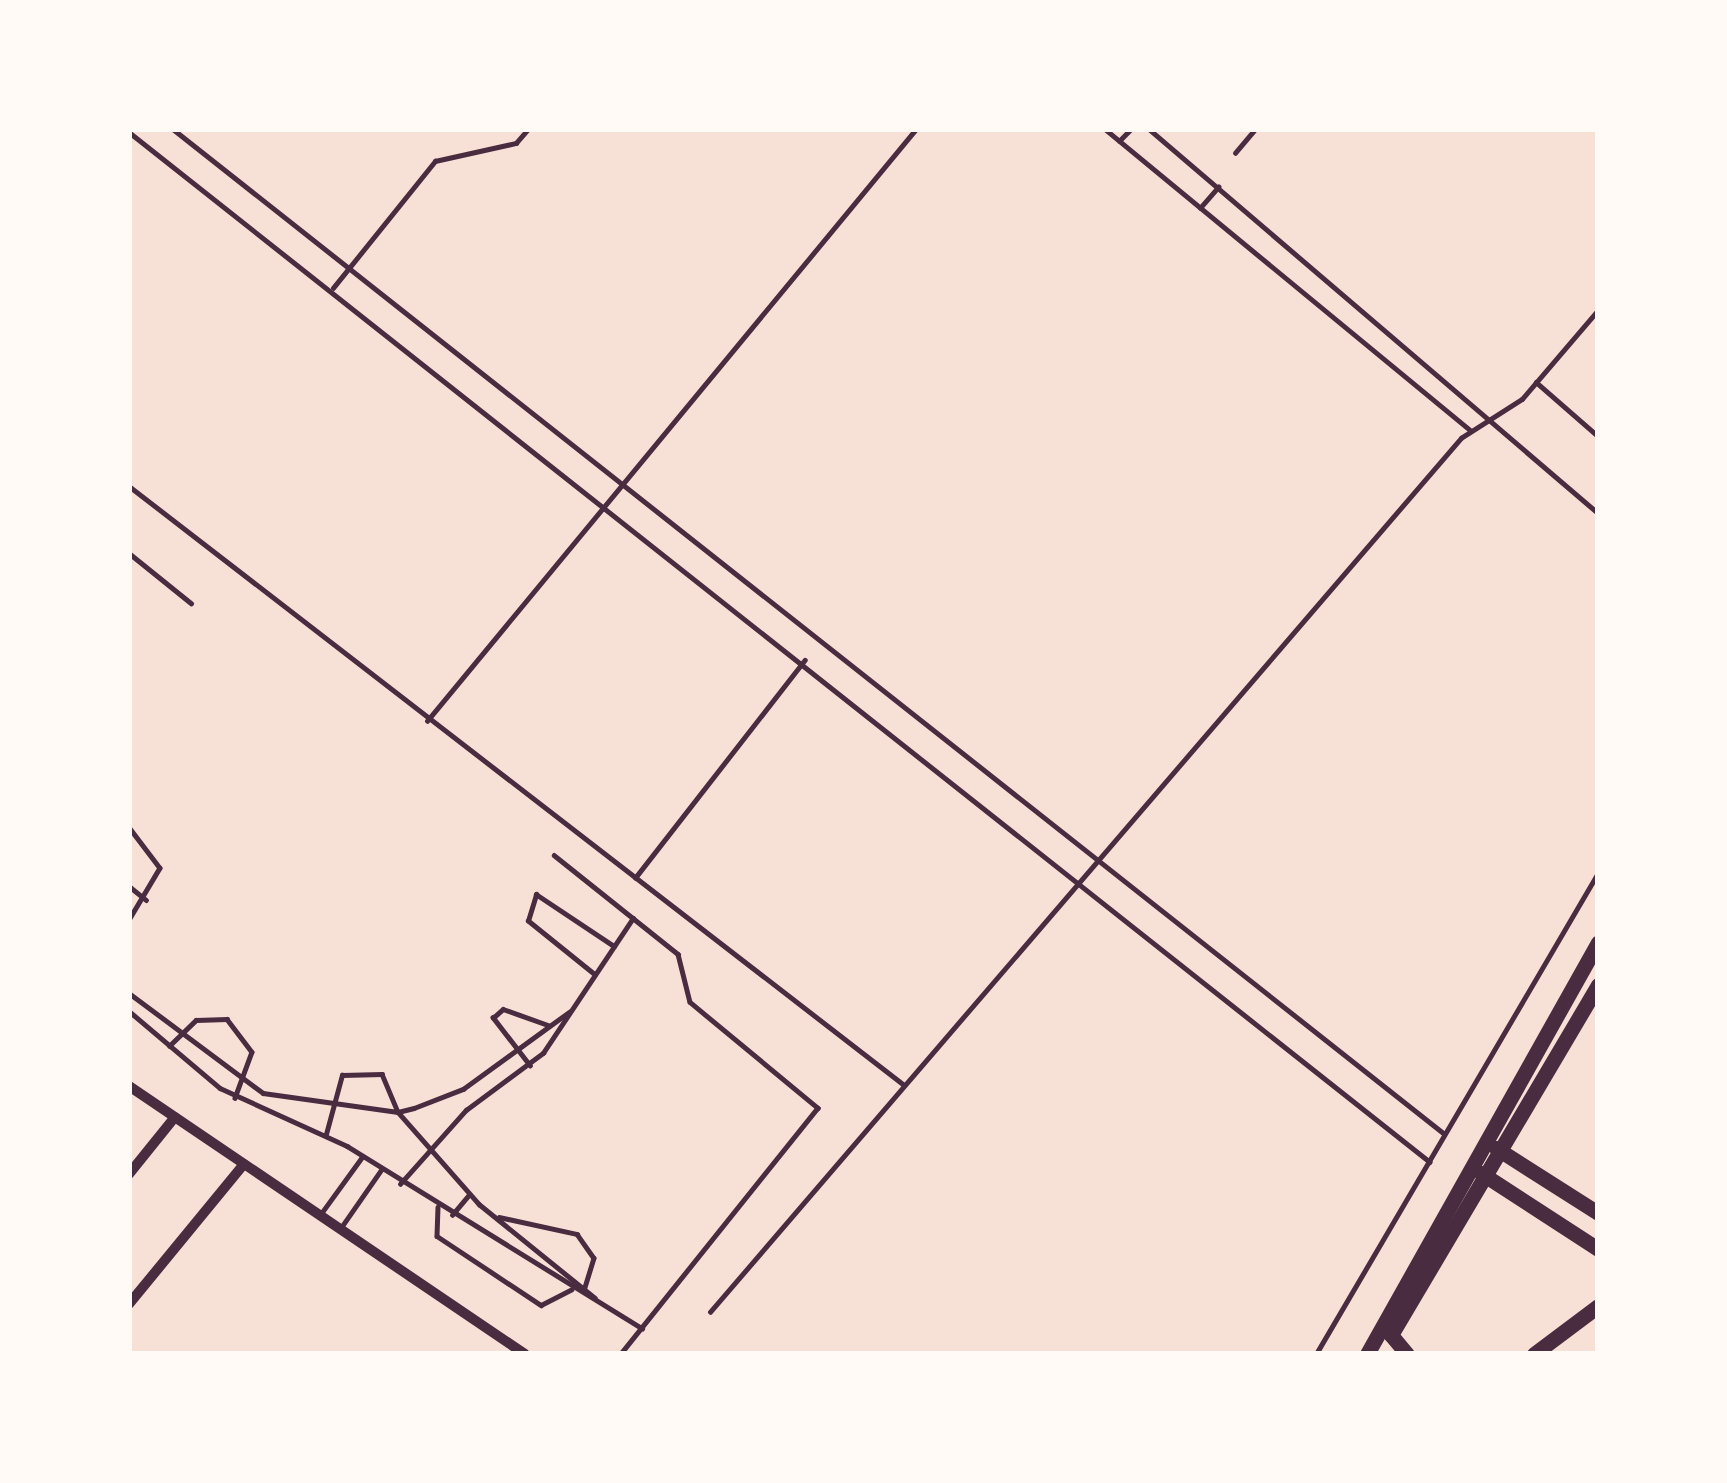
<!DOCTYPE html>
<style>
body{margin:0}
#map{position:relative;width:1727px;height:1483px;overflow:hidden;background:#f7e1d7;font-family:"Times New Roman",serif}
div>[style]{position:absolute}
[style*='--x']{left:calc(var(--x)*1px);top:calc(var(--y)*1px);width:calc(var(--w)*1px);rotate:calc(var(--a)*1deg)}
.service>*{height:4.5px;margin:-2.25px;padding:0 2.25px;transform-origin:2.25px;border-radius:2.25px;background:#4a2c40}
.minor>*{height:10px;margin:-5px;padding:0 5px;transform-origin:5px;border-radius:5px;background:#4a2c40}
.secondary>*{height:15px;margin:-7.5px;padding:0 7.5px;transform-origin:7.5px;border-radius:7.5px;background:#4a2c40}
span{translate:-50% -50%;white-space:nowrap;text-align:center;line-height:1.15;-webkit-text-stroke:10px #fffaf5;paint-order:stroke}
.frame{position:absolute;inset:0;border:132px solid #fffaf5;pointer-events:none}
</style>
<div id="map">
<div class="service">
<i style="--x:173;--y:129;--w:1618;--a:38.32"></i>
<i style="--x:1105;--y:129;--w:473;--a:39.5"></i>
<i style="--x:1149;--y:129;--w:591;--a:40.54"></i>
<i style="--x:129;--y:132;--w:1659;--a:38.37"></i>
<i style="--x:1119;--y:141;--w:17;--a:-45"></i>
<i style="--x:1235;--y:153;--w:31;--a:-50"></i>
<i style="--x:1200;--y:208;--w:28;--a:-49"></i>
<i style="--x:333;--y:288;--w:163;--a:-51.2"></i>
<i style="--x:435;--y:161;--w:83;--a:-12.5"></i>
<i style="--x:516;--y:143;--w:18;--a:-49"></i>
<i style="--x:1536;--y:382;--w:82;--a:41.1"></i>
<i style="--x:129;--y:486;--w:978;--a:37.69"></i>
<i style="--x:129;--y:553;--w:80;--a:38.9"></i>
<i style="--x:427;--y:721;--w:768;--a:-50.44"></i>
<i style="--x:129;--y:827;--w:51;--a:52.9"></i>
<i style="--x:160;--y:868;--w:61;--a:120.8"></i>
<i style="--x:554;--y:855;--w:159;--a:38.6"></i>
<i style="--x:678;--y:954;--w:49;--a:76"></i>
<i style="--x:690;--y:1002;--w:166;--a:39.6"></i>
<i style="--x:818;--y:1108;--w:315;--a:128.7"></i>
<i style="--x:635;--y:878;--w:276;--a:-52.1"></i>
<i style="--x:129;--y:886;--w:22;--a:39"></i>
<i style="--x:595;--y:975;--w:86;--a:-141.1"></i>
<i style="--x:528;--y:921;--w:28;--a:-73"></i>
<i style="--x:536;--y:894;--w:94;--a:33.7"></i>
<i style="--x:129;--y:993;--w:167;--a:36.7"></i>
<i style="--x:263;--y:1093;--w:136;--a:8"></i>
<i style="--x:398;--y:1112;--w:123;--a:48.6"></i>
<i style="--x:479;--y:1204;--w:149;--a:39"></i>
<i style="--x:129;--y:1011;--w:119;--a:40.2"></i>
<i style="--x:220;--y:1088;--w:140;--a:24.5"></i>
<i style="--x:347;--y:1146;--w:347;--a:31.7"></i>
<i style="--x:169;--y:1046;--w:37;--a:-44"></i>
<i style="--x:196;--y:1020;--w:31;--a:-2"></i>
<i style="--x:227;--y:1019;--w:41;--a:52.9"></i>
<i style="--x:252;--y:1052;--w:49;--a:110.3"></i>
<i style="--x:530;--y:1066;--w:61;--a:-127.6"></i>
<i style="--x:493;--y:1018;--w:13;--a:-42"></i>
<i style="--x:503;--y:1009;--w:48;--a:19.6"></i>
<i style="--x:326;--y:1134;--w:61;--a:-74.8"></i>
<i style="--x:342;--y:1075;--w:40;--a:-1.4"></i>
<i style="--x:382;--y:1074;--w:41;--a:67.2"></i>
<i style="--x:398;--y:1112;--w:16;--a:-14"></i>
<i style="--x:414;--y:1108;--w:53;--a:-21.2"></i>
<i style="--x:463;--y:1089;--w:131;--a:-36"></i>
<i style="--x:400;--y:1184;--w:99;--a:-48.3"></i>
<i style="--x:466;--y:1110;--w:96;--a:-36.5"></i>
<i style="--x:543;--y:1053;--w:162;--a:-56.3"></i>
<i style="--x:438;--y:1207;--w:29;--a:92"></i>
<i style="--x:437;--y:1236;--w:125;--a:33.6"></i>
<i style="--x:541;--y:1305;--w:34;--a:-27"></i>
<i style="--x:320;--y:1215;--w:72;--a:-54.1"></i>
<i style="--x:452;--y:1215;--w:25;--a:-50"></i>
<i style="--x:499;--y:1217;--w:80;--a:12.3"></i>
<i style="--x:577;--y:1234;--w:29;--a:55"></i>
<i style="--x:594;--y:1258;--w:31;--a:107"></i>
<i style="--x:340;--y:1229;--w:72;--a:-55.2"></i>
<i style="--x:710;--y:1312;--w:1152;--a:-49.33"></i>
<i style="--x:1461;--y:438;--w:72;--a:-32.6"></i>
<i style="--x:1522;--y:399;--w:117;--a:-49.5"></i>
<i style="--x:1316;--y:1354;--w:558;--a:-59.62"></i>
</div>
<div class="minor">
<i style="--x:129;--y:1086;--w:478;--a:34.1"></i>
<i style="--x:129;--y:1174;--w:73;--a:-51.1"></i>
<i style="--x:129;--y:1304;--w:181;--a:-50.6"></i>
</div>
<div class="secondary">
<i style="--x:1496;--y:1148;--w:121;--a:32.5"></i>
<i style="--x:1481;--y:1173;--w:140;--a:33"></i>
<i style="--x:1367;--y:1354;--w:472;--a:-60.7"></i>
<i style="--x:1407;--y:1354;--w:25;--a:-130"></i>
<i style="--x:1391;--y:1335;--w:407;--a:-59.4"></i>
<i style="--x:1534;--y:1354;--w:80;--a:-36.9"></i>
</div>
<div class="frame"></div>
</div>
